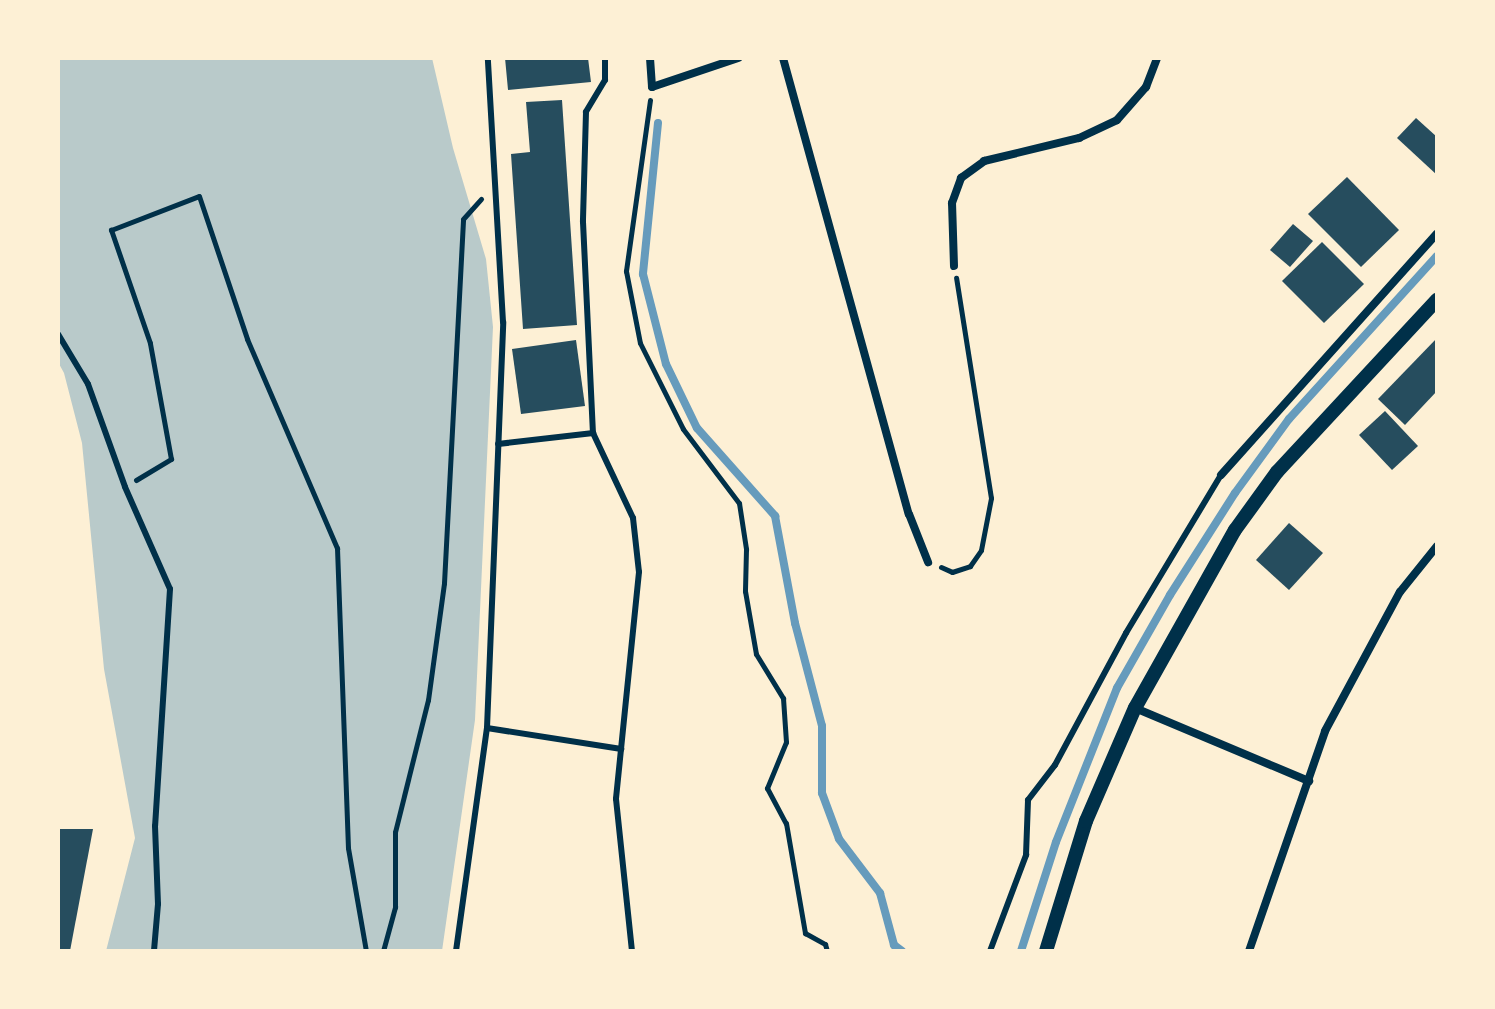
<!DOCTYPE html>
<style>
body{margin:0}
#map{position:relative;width:1495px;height:1009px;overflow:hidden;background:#fdf0d5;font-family:"Exo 2",sans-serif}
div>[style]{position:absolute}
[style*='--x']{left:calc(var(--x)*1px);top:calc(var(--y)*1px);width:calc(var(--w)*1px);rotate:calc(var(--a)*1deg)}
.green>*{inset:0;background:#b9caca}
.stream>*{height:8px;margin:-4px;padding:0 4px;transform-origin:4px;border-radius:4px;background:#669bbc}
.building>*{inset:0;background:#264d5e}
.path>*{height:5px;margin:-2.5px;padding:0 2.5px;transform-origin:2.5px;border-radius:2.5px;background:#003049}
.service>*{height:6px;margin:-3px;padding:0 3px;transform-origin:3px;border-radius:3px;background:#003049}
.minor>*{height:8px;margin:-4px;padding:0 4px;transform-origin:4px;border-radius:4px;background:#003049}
.tertiary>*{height:14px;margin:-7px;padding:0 7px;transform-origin:7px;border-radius:7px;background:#003049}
span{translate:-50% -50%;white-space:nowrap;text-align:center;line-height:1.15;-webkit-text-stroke:6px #fdf0d5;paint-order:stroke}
.frame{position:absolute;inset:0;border:60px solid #fdf0d5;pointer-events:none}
</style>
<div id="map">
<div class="green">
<i style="clip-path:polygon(58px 58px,432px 58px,453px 148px,486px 259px,493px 327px,475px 720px,442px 951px,106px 951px,135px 838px,104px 669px,82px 443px,64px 373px,58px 362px)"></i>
</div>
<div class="stream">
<i style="--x:658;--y:123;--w:152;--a:95.7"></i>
<i style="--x:643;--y:274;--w:93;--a:75.7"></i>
<i style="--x:666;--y:364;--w:71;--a:64.2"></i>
<i style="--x:697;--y:428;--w:118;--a:48.4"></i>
<i style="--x:775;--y:516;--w:109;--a:79.4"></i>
<i style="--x:795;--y:623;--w:106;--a:75.3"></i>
<i style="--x:822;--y:726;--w:67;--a:90"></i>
<i style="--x:822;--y:793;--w:49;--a:69.7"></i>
<i style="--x:839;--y:839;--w:68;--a:52.8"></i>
<i style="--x:880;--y:893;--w:54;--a:74.9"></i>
<i style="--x:894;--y:945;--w:10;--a:37"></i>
<i style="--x:1021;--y:951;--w:114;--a:-72.2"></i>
<i style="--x:1056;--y:842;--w:166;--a:-68.4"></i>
<i style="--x:1117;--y:688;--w:107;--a:-60.3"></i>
<i style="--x:1170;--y:595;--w:121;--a:-57.5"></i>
<i style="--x:1235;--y:493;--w:92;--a:-53.9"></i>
<i style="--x:1289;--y:419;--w:220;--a:-47.8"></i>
</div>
<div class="building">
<i style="clip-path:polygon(505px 58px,588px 58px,591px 82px,508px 90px)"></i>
<i style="clip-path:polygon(562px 100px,577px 325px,523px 329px,511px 154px,530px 152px,526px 102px)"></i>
<i style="clip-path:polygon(1416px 118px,1437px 137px,1437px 175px,1397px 138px)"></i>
<i style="clip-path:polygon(1347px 177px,1399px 230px,1361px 267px,1308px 214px)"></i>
<i style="clip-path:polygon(1293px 224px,1313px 241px,1290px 267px,1270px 250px)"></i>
<i style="clip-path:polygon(1322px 242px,1364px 284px,1324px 323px,1282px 281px)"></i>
<i style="clip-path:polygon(1437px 338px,1437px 391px,1405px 425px,1378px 399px)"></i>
<i style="clip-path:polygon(576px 340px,585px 406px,521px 414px,512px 349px)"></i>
<i style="clip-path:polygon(1385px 411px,1418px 446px,1392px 470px,1359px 435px)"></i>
<i style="clip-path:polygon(1289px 523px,1323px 553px,1289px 590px,1256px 560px)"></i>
<i style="clip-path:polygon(58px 829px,93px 829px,70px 951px,58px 951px)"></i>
</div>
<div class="path">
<i style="--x:650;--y:100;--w:173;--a:98"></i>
<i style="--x:626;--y:271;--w:73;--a:79"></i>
<i style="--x:640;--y:343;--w:96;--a:63.4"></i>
<i style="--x:683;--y:429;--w:93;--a:52.9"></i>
<i style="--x:739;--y:503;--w:47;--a:81.3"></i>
<i style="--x:746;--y:549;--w:42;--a:91.4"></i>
<i style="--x:745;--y:591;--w:64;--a:80.1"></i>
<i style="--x:756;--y:654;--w:52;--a:58.5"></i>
<i style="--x:783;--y:698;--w:44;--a:86.1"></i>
<i style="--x:786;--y:742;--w:50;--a:112.4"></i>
<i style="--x:767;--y:788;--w:40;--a:62"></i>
<i style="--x:786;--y:823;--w:112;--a:80.2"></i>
<i style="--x:805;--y:933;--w:23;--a:29"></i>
<i style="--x:825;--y:944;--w:7;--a:74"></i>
<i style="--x:136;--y:480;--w:41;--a:-31"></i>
<i style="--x:171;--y:459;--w:118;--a:-100.3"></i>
<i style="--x:150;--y:343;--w:120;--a:-109"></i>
<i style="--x:111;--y:230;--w:94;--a:-21.1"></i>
<i style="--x:199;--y:196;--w:151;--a:71.4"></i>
<i style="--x:247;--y:339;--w:228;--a:66.7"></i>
<i style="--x:337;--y:548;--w:300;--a:87.9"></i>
<i style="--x:348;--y:848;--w:105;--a:80.1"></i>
<i style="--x:941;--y:567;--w:12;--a:24"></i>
<i style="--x:952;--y:572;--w:19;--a:-18"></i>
<i style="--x:970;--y:566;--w:19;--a:-55"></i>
<i style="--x:981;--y:550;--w:53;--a:-79.1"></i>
<i style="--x:991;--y:498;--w:223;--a:-99"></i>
<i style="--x:383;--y:951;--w:46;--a:-74.7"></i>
<i style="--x:395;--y:907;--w:75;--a:-90"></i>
<i style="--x:395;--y:832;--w:136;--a:-76"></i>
<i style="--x:428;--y:700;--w:118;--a:-82.2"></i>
<i style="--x:444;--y:583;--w:364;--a:-87"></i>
<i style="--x:463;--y:219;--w:27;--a:-48"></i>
</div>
<div class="service">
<i style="--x:605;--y:58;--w:22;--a:90"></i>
<i style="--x:605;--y:80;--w:37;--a:121"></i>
<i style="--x:586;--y:112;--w:110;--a:91.6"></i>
<i style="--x:583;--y:222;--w:211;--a:87.3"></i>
<i style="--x:593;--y:433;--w:94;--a:64.8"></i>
<i style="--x:633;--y:518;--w:54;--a:83.7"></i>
<i style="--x:639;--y:572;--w:228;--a:95.8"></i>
<i style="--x:616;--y:799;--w:153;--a:84"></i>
<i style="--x:58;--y:334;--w:58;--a:59"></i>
<i style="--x:88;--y:384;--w:109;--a:70.2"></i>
<i style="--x:125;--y:487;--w:111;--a:66.2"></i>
<i style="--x:170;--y:589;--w:237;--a:93.6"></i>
<i style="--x:155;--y:826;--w:78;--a:87.8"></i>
<i style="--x:158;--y:904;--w:47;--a:94.9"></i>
<i style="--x:498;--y:444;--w:96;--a:-6.6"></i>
<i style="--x:487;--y:728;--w:136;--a:8.9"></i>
<i style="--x:456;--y:951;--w:225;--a:-82.1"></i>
<i style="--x:487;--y:728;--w:406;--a:-87.7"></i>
<i style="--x:503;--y:322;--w:264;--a:-93.3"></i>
<i style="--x:990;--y:951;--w:103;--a:-69.4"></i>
<i style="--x:1026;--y:855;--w:55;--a:-87.9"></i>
<i style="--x:1028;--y:800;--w:44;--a:-52.4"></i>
<i style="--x:1055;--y:765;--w:150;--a:-61.7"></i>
<i style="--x:1126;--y:633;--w:184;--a:-59"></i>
</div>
<div class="minor">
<i style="--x:650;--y:58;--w:29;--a:86"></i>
<i style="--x:652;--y:87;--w:91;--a:-18.6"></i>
<i style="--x:783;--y:58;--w:473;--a:74.6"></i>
<i style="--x:909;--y:514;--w:52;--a:68.4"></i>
<i style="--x:954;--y:266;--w:63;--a:-91.8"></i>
<i style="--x:952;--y:203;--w:27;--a:-70"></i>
<i style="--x:961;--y:178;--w:29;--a:-36"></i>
<i style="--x:984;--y:161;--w:98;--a:-13.6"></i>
<i style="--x:1079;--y:138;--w:42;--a:-25.3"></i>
<i style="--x:1117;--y:120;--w:44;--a:-48.7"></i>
<i style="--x:1146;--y:87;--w:31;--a:-69"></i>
<i style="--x:1221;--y:475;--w:324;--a:-48.2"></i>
<i style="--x:1135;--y:708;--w:189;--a:22.8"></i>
<i style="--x:1249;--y:951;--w:233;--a:-70.9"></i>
<i style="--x:1325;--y:731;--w:158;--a:-61.7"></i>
<i style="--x:1400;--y:592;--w:59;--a:-51.2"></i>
</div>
<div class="tertiary">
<i style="--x:1046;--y:951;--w:136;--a:-72.9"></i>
<i style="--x:1086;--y:821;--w:123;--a:-66.6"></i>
<i style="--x:1135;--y:708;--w:204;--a:-60.7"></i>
<i style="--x:1235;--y:530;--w:72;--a:-54.1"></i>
<i style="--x:1277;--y:472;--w:235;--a:-47.1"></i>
</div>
<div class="frame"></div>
</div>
